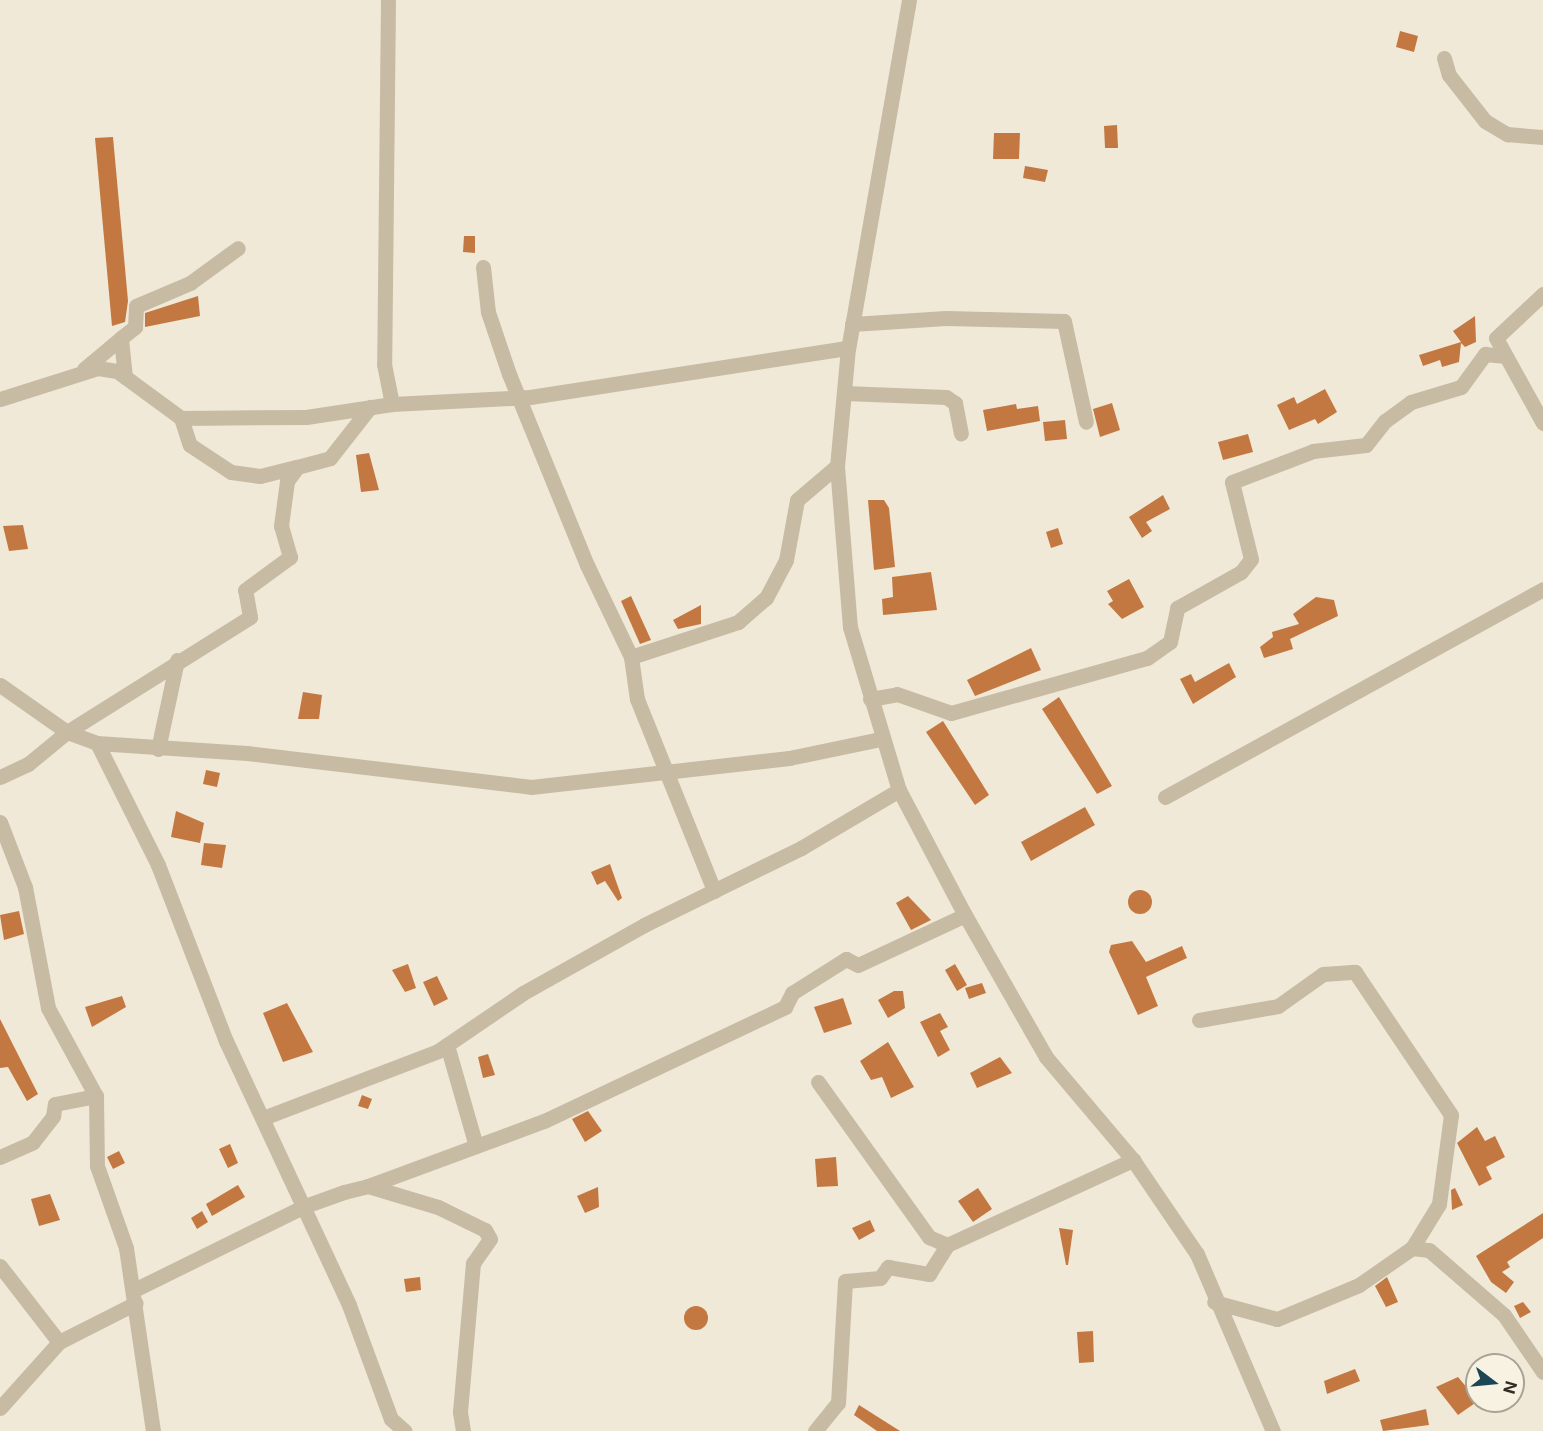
<!DOCTYPE html>
<style>
body{margin:0}
#map{position:relative;width:1543px;height:1431px;overflow:hidden;background:#f0e9d7;font-family:Inter,sans-serif}
div>[style]{position:absolute}
[style*='--x']{left:calc(var(--x)*1px);top:calc(var(--y)*1px);width:calc(var(--w)*1px);rotate:calc(var(--a)*1deg)}
.building>*{inset:0;background:#c47841}
.round{border-radius:50%}
.minor>*{height:15px;margin:-7.5px;padding:0 7.5px;transform-origin:7.5px;border-radius:7.5px;background:#c8bba4}
span{translate:-50% -50%;white-space:nowrap;text-align:center;line-height:1.15;-webkit-text-stroke:4.5px #f8f2e3;paint-order:stroke}
.north{position:absolute;left:1465px;top:1353px;width:60px;height:60px;box-sizing:border-box;background:#f8f2e3;border:2px solid #a9a397;border-radius:50%;rotate:106deg;font-size:16px;font-weight:700;line-height:24px;text-align:center;color:#332c25}
.north::after{content:'';display:block;margin:auto;width:21px;height:27px;background:#1c4653;clip-path:polygon(50% 0,100% 100%,50% 72%,0 100%)}
</style>
<div id="map">
<div class="building">
<i style="clip-path:polygon(1400px 31px,1418px 36px,1414px 52px,1396px 47px)"></i>
<i style="clip-path:polygon(1117px 125px,1118px 148px,1105px 148px,1104px 126px)"></i>
<i style="clip-path:polygon(994px 133px,1020px 133px,1019px 159px,993px 159px)"></i>
<i style="clip-path:polygon(113px 137px,128px 301px,125px 322px,112px 326px,95px 138px)"></i>
<i style="clip-path:polygon(1025px 166px,1048px 170px,1045px 182px,1023px 178px)"></i>
<i style="clip-path:polygon(464px 236px,475px 236px,475px 253px,463px 252px)"></i>
<i style="clip-path:polygon(198px 296px,200px 316px,145px 327px,145px 313px)"></i>
<i style="clip-path:polygon(1475px 316px,1476px 342px,1465px 347px,1461px 343px,1459px 362px,1442px 367px,1440px 360px,1423px 366px,1419px 355px,1461px 342px,1453px 331px)"></i>
<i style="clip-path:polygon(1325px 389px,1337px 412px,1318px 424px,1315px 419px,1289px 430px,1277px 405px,1294px 397px,1297px 404px)"></i>
<i style="clip-path:polygon(1112px 403px,1120px 430px,1100px 437px,1093px 409px)"></i>
<i style="clip-path:polygon(1016px 404px,1017px 409px,1038px 406px,1040px 421px,987px 431px,983px 410px)"></i>
<i style="clip-path:polygon(1065px 420px,1067px 439px,1045px 441px,1043px 422px)"></i>
<i style="clip-path:polygon(1248px 434px,1253px 452px,1223px 460px,1218px 442px)"></i>
<i style="clip-path:polygon(369px 453px,379px 490px,361px 492px,356px 455px)"></i>
<i style="clip-path:polygon(1163px 495px,1170px 509px,1146px 522px,1152px 531px,1142px 538px,1129px 517px)"></i>
<i style="clip-path:polygon(868px 500px,884px 500px,889px 508px,895px 567px,874px 570px)"></i>
<i style="clip-path:polygon(23px 525px,28px 549px,9px 551px,3px 526px)"></i>
<i style="clip-path:polygon(1058px 528px,1063px 544px,1051px 548px,1046px 532px)"></i>
<i style="clip-path:polygon(931px 572px,937px 610px,883px 615px,882px 599px,893px 597px,892px 577px)"></i>
<i style="clip-path:polygon(1129px 579px,1144px 607px,1122px 619px,1108px 604px,1113px 601px,1107px 591px)"></i>
<i style="clip-path:polygon(631px 596px,651px 640px,640px 644px,621px 601px)"></i>
<i style="clip-path:polygon(1316px 597px,1334px 600px,1338px 616px,1290px 639px,1293px 649px,1264px 658px,1260px 647px,1273px 637px,1272px 632px,1299px 624px,1293px 614px)"></i>
<i style="clip-path:polygon(701px 605px,701px 624px,678px 629px,673px 620px)"></i>
<i style="clip-path:polygon(1031px 648px,1041px 670px,975px 696px,967px 680px)"></i>
<i style="clip-path:polygon(1229px 663px,1236px 677px,1193px 704px,1180px 679px,1191px 674px,1195px 682px)"></i>
<i style="clip-path:polygon(303px 692px,322px 695px,319px 719px,298px 719px)"></i>
<i style="clip-path:polygon(1059px 697px,1112px 786px,1097px 794px,1042px 709px)"></i>
<i style="clip-path:polygon(943px 721px,989px 795px,975px 805px,926px 732px)"></i>
<i style="clip-path:polygon(206px 770px,220px 773px,217px 787px,203px 784px)"></i>
<i style="clip-path:polygon(1085px 807px,1095px 825px,1031px 861px,1021px 842px)"></i>
<i style="clip-path:polygon(176px 811px,204px 823px,200px 843px,171px 837px)"></i>
<i style="clip-path:polygon(204px 843px,226px 845px,222px 868px,201px 865px)"></i>
<i style="clip-path:polygon(610px 864px,622px 898px,618px 901px,605px 881px,597px 885px,591px 872px)"></i>
<i class="round" style="left:1128px;top:890px;width:24px;height:24px"></i>
<i style="clip-path:polygon(908px 896px,931px 920px,911px 930px,896px 903px)"></i>
<i style="clip-path:polygon(19px 911px,24px 934px,4px 940px,0 915px)"></i>
<i style="clip-path:polygon(1132px 941px,1146px 962px,1182px 946px,1187px 958px,1146px 977px,1158px 1006px,1138px 1015px,1109px 952px,1111px 945px)"></i>
<i style="clip-path:polygon(408px 964px,416px 988px,405px 992px,392px 970px)"></i>
<i style="clip-path:polygon(955px 964px,967px 985px,957px 991px,945px 970px)"></i>
<i style="clip-path:polygon(437px 976px,448px 999px,434px 1006px,423px 982px)"></i>
<i style="clip-path:polygon(982px 983px,986px 993px,969px 999px,965px 988px)"></i>
<i style="clip-path:polygon(894px 991px,903px 991px,905px 1008px,888px 1018px,878px 1000px)"></i>
<i style="clip-path:polygon(122px 996px,126px 1007px,92px 1027px,85px 1007px)"></i>
<i style="clip-path:polygon(843px 998px,852px 1024px,824px 1033px,814px 1007px)"></i>
<i style="clip-path:polygon(287px 1003px,313px 1052px,283px 1062px,263px 1013px)"></i>
<i style="clip-path:polygon(940px 1013px,948px 1027px,940px 1031px,950px 1050px,938px 1057px,920px 1022px)"></i>
<i style="clip-path:polygon(0 1019px,38px 1094px,27px 1101px,8px 1067px,0 1068px)"></i>
<i style="clip-path:polygon(888px 1042px,914px 1087px,891px 1098px,882px 1077px,871px 1080px,860px 1061px)"></i>
<i style="clip-path:polygon(488px 1054px,495px 1075px,483px 1078px,478px 1057px)"></i>
<i style="clip-path:polygon(1000px 1057px,1012px 1073px,977px 1088px,970px 1073px)"></i>
<i style="clip-path:polygon(362px 1095px,372px 1099px,368px 1109px,358px 1106px)"></i>
<i style="clip-path:polygon(588px 1111px,602px 1131px,585px 1142px,572px 1119px)"></i>
<i style="clip-path:polygon(1477px 1127px,1485px 1141px,1495px 1136px,1505px 1157px,1486px 1167px,1492px 1179px,1479px 1186px,1457px 1143px)"></i>
<i style="clip-path:polygon(230px 1144px,238px 1163px,228px 1168px,219px 1149px)"></i>
<i style="clip-path:polygon(119px 1151px,125px 1163px,113px 1169px,107px 1157px)"></i>
<i style="clip-path:polygon(836px 1157px,838px 1186px,817px 1187px,815px 1159px)"></i>
<i style="clip-path:polygon(238px 1185px,245px 1197px,212px 1216px,206px 1204px)"></i>
<i style="clip-path:polygon(598px 1187px,599px 1207px,585px 1213px,577px 1196px)"></i>
<i style="clip-path:polygon(978px 1188px,992px 1209px,973px 1222px,958px 1201px)"></i>
<i style="clip-path:polygon(1455px 1188px,1463px 1205px,1452px 1210px,1451px 1190px)"></i>
<i style="clip-path:polygon(50px 1194px,60px 1220px,39px 1226px,31px 1199px)"></i>
<i style="clip-path:polygon(202px 1211px,208px 1222px,197px 1229px,191px 1218px)"></i>
<i style="clip-path:polygon(1543px 1213px,1543px 1238px,1507px 1262px,1510px 1267px,1502px 1272px,1514px 1282px,1506px 1293px,1491px 1282px,1476px 1256px)"></i>
<i style="clip-path:polygon(870px 1220px,875px 1231px,859px 1240px,852px 1228px)"></i>
<i style="clip-path:polygon(1059px 1228px,1073px 1230px,1068px 1265px,1066px 1265px)"></i>
<i style="clip-path:polygon(420px 1277px,421px 1290px,406px 1292px,404px 1279px)"></i>
<i style="clip-path:polygon(1387px 1277px,1398px 1302px,1386px 1307px,1375px 1286px)"></i>
<i style="clip-path:polygon(1523px 1302px,1531px 1312px,1520px 1318px,1514px 1306px)"></i>
<i class="round" style="left:684px;top:1306px;width:24px;height:24px"></i>
<i style="clip-path:polygon(1093px 1331px,1094px 1362px,1079px 1363px,1077px 1332px)"></i>
<i style="clip-path:polygon(1355px 1369px,1360px 1381px,1327px 1394px,1324px 1381px)"></i>
<i style="clip-path:polygon(1458px 1377px,1478px 1401px,1458px 1415px,1436px 1387px)"></i>
<i style="clip-path:polygon(859px 1405px,900px 1431px,877px 1431px,854px 1415px)"></i>
<i style="clip-path:polygon(1426px 1409px,1429px 1425px,1383px 1431px,1380px 1420px)"></i>
</div>
<div class="minor">
<i style="--x:388;--y:0;--w:364;--a:90.6"></i>
<i style="--x:384;--y:364;--w:41;--a:78.7"></i>
<i style="--x:909;--y:0;--w:353;--a:99.9"></i>
<i style="--x:848;--y:348;--w:119;--a:95.3"></i>
<i style="--x:837;--y:466;--w:162;--a:85.4"></i>
<i style="--x:850;--y:627;--w:170;--a:73.3"></i>
<i style="--x:899;--y:790;--w:141;--a:62.2"></i>
<i style="--x:965;--y:915;--w:163;--a:60.3"></i>
<i style="--x:1046;--y:1057;--w:135;--a:49.8"></i>
<i style="--x:1133;--y:1160;--w:114;--a:55.8"></i>
<i style="--x:1197;--y:1254;--w:193;--a:66.8"></i>
<i style="--x:1444;--y:58;--w:18;--a:74"></i>
<i style="--x:1449;--y:75;--w:58;--a:52"></i>
<i style="--x:1485;--y:121;--w:26;--a:31"></i>
<i style="--x:1507;--y:134;--w:36;--a:5"></i>
<i style="--x:483;--y:267;--w:45;--a:83.7"></i>
<i style="--x:488;--y:312;--w:65;--a:71.3"></i>
<i style="--x:509;--y:374;--w:206;--a:67.8"></i>
<i style="--x:587;--y:565;--w:102;--a:64.4"></i>
<i style="--x:631;--y:657;--w:42;--a:81.9"></i>
<i style="--x:637;--y:699;--w:207;--a:68.1"></i>
<i style="--x:1543;--y:294;--w:64;--a:136.9"></i>
<i style="--x:1496;--y:338;--w:97;--a:61.1"></i>
<i style="--x:852;--y:324;--w:94;--a:-3.7"></i>
<i style="--x:946;--y:318;--w:118;--a:1.5"></i>
<i style="--x:1064;--y:321;--w:103;--a:77.7"></i>
<i style="--x:84;--y:369;--w:48;--a:-40"></i>
<i style="--x:125;--y:377;--w:39;--a:-96"></i>
<i style="--x:121;--y:338;--w:18;--a:-38"></i>
<i style="--x:135;--y:327;--w:21;--a:-87"></i>
<i style="--x:136;--y:306;--w:59;--a:-23.1"></i>
<i style="--x:190;--y:283;--w:59;--a:-36.1"></i>
<i style="--x:845;--y:393;--w:101;--a:2.3"></i>
<i style="--x:946;--y:397;--w:11;--a:34"></i>
<i style="--x:955;--y:403;--w:31;--a:79"></i>
<i style="--x:0;--y:399;--w:103;--a:-17.6"></i>
<i style="--x:98;--y:368;--w:19;--a:9"></i>
<i style="--x:117;--y:371;--w:79;--a:36.3"></i>
<i style="--x:181;--y:418;--w:125;--a:-0.5"></i>
<i style="--x:306;--y:417;--w:87;--a:-8.6"></i>
<i style="--x:392;--y:404;--w:138;--a:-2.9"></i>
<i style="--x:530;--y:397;--w:322;--a:-8.8"></i>
<i style="--x:181;--y:418;--w:28;--a:72"></i>
<i style="--x:190;--y:445;--w:49;--a:33.4"></i>
<i style="--x:231;--y:472;--w:29;--a:8"></i>
<i style="--x:260;--y:476;--w:38;--a:-14"></i>
<i style="--x:631;--y:657;--w:113;--a:-18.1"></i>
<i style="--x:738;--y:622;--w:37;--a:-41"></i>
<i style="--x:766;--y:598;--w:43;--a:-62.2"></i>
<i style="--x:786;--y:560;--w:61;--a:-79.6"></i>
<i style="--x:797;--y:500;--w:52;--a:-40.4"></i>
<i style="--x:0;--y:685;--w:82;--a:35"></i>
<i style="--x:67;--y:732;--w:32;--a:20"></i>
<i style="--x:97;--y:743;--w:150;--a:3.8"></i>
<i style="--x:247;--y:753;--w:286;--a:6.8"></i>
<i style="--x:531;--y:787;--w:260;--a:-6.4"></i>
<i style="--x:789;--y:758;--w:94;--a:-11.7"></i>
<i style="--x:870;--y:699;--w:27;--a:-10"></i>
<i style="--x:897;--y:694;--w:57;--a:19.4"></i>
<i style="--x:951;--y:713;--w:204;--a:-15.7"></i>
<i style="--x:1147;--y:658;--w:28;--a:-35"></i>
<i style="--x:1170;--y:642;--w:35;--a:-78"></i>
<i style="--x:1177;--y:608;--w:73;--a:-29.4"></i>
<i style="--x:1241;--y:572;--w:16;--a:-52"></i>
<i style="--x:1251;--y:559;--w:79;--a:-103.9"></i>
<i style="--x:1232;--y:482;--w:87;--a:-20.9"></i>
<i style="--x:1313;--y:451;--w:53;--a:-6.5"></i>
<i style="--x:1366;--y:445;--w:31;--a:-52"></i>
<i style="--x:1385;--y:421;--w:32;--a:-36"></i>
<i style="--x:1411;--y:402;--w:52;--a:-16.7"></i>
<i style="--x:1461;--y:387;--w:41;--a:-54"></i>
<i style="--x:1485;--y:354;--w:18;--a:6"></i>
<i style="--x:97;--y:743;--w:136;--a:63.4"></i>
<i style="--x:158;--y:865;--w:189;--a:68.9"></i>
<i style="--x:226;--y:1041;--w:291;--a:65"></i>
<i style="--x:349;--y:1305;--w:121;--a:69.8"></i>
<i style="--x:391;--y:1419;--w:18;--a:41"></i>
<i style="--x:158;--y:749;--w:91;--a:-77.9"></i>
<i style="--x:0;--y:777;--w:31;--a:-25"></i>
<i style="--x:28;--y:764;--w:50;--a:-39.4"></i>
<i style="--x:67;--y:732;--w:216;--a:-32.1"></i>
<i style="--x:250;--y:617;--w:27;--a:-100"></i>
<i style="--x:245;--y:590;--w:56;--a:-36.3"></i>
<i style="--x:290;--y:557;--w:32;--a:-106"></i>
<i style="--x:281;--y:526;--w:45;--a:-82.4"></i>
<i style="--x:287;--y:481;--w:17;--a:-54"></i>
<i style="--x:297;--y:467;--w:34;--a:-15"></i>
<i style="--x:330;--y:458;--w:65;--a:-51.9"></i>
<i style="--x:1165;--y:797;--w:431;--a:-28.8"></i>
<i style="--x:0;--y:822;--w:70;--a:69"></i>
<i style="--x:25;--y:887;--w:123;--a:79.2"></i>
<i style="--x:48;--y:1008;--w:100;--a:61.4"></i>
<i style="--x:96;--y:1096;--w:70;--a:89.2"></i>
<i style="--x:97;--y:1166;--w:87;--a:70.5"></i>
<i style="--x:126;--y:1248;--w:185;--a:81.6"></i>
<i style="--x:1199;--y:1020;--w:80;--a:-10"></i>
<i style="--x:1278;--y:1006;--w:55;--a:-35.4"></i>
<i style="--x:1323;--y:974;--w:32;--a:-4"></i>
<i style="--x:1355;--y:972;--w:172;--a:56.1"></i>
<i style="--x:1451;--y:1115;--w:90;--a:97.7"></i>
<i style="--x:1439;--y:1204;--w:52;--a:121.5"></i>
<i style="--x:1412;--y:1248;--w:65;--a:145.1"></i>
<i style="--x:1359;--y:1285;--w:89;--a:157.5"></i>
<i style="--x:1277;--y:1319;--w:65;--a:-164.9"></i>
<i style="--x:447;--y:1045;--w:105;--a:74"></i>
<i style="--x:818;--y:1082;--w:191;--a:54.4"></i>
<i style="--x:929;--y:1237;--w:20;--a:24"></i>
<i style="--x:263;--y:1118;--w:187;--a:-20.9"></i>
<i style="--x:438;--y:1051;--w:103;--a:-34.3"></i>
<i style="--x:523;--y:993;--w:139;--a:-29.3"></i>
<i style="--x:644;--y:925;--w:175;--a:-26.1"></i>
<i style="--x:801;--y:848;--w:114;--a:-30.6"></i>
<i style="--x:0;--y:1157;--w:36;--a:-24"></i>
<i style="--x:33;--y:1142;--w:33;--a:-52"></i>
<i style="--x:53;--y:1116;--w:12;--a:-81"></i>
<i style="--x:55;--y:1104;--w:42;--a:-11"></i>
<i style="--x:368;--y:1186;--w:188;--a:-20.3"></i>
<i style="--x:544;--y:1121;--w:267;--a:-25.3"></i>
<i style="--x:785;--y:1007;--w:16;--a:-63"></i>
<i style="--x:792;--y:993;--w:64;--a:-32.2"></i>
<i style="--x:846;--y:959;--w:13;--a:27"></i>
<i style="--x:858;--y:965;--w:118;--a:-25"></i>
<i style="--x:1412;--y:1248;--w:17;--a:7"></i>
<i style="--x:1429;--y:1250;--w:99;--a:40.9"></i>
<i style="--x:1504;--y:1315;--w:69;--a:55.6"></i>
<i style="--x:0;--y:1266;--w:96;--a:52.2"></i>
<i style="--x:134;--y:1290;--w:191;--a:-26.2"></i>
<i style="--x:305;--y:1206;--w:41;--a:-19.7"></i>
<i style="--x:344;--y:1192;--w:25;--a:-14"></i>
<i style="--x:368;--y:1186;--w:73;--a:16.7"></i>
<i style="--x:438;--y:1207;--w:52;--a:26.1"></i>
<i style="--x:485;--y:1230;--w:10;--a:61"></i>
<i style="--x:490;--y:1239;--w:29;--a:125"></i>
<i style="--x:473;--y:1263;--w:150;--a:95"></i>
<i style="--x:460;--y:1412;--w:19;--a:81"></i>
<i style="--x:0;--y:1408;--w:89;--a:-48.2"></i>
<i style="--x:59;--y:1342;--w:86;--a:-26.9"></i>
<i style="--x:815;--y:1431;--w:36;--a:-51"></i>
<i style="--x:838;--y:1403;--w:122;--a:-86.7"></i>
<i style="--x:845;--y:1281;--w:35;--a:-5"></i>
<i style="--x:880;--y:1278;--w:14;--a:-54"></i>
<i style="--x:888;--y:1267;--w:42;--a:9.7"></i>
<i style="--x:929;--y:1274;--w:34;--a:-58"></i>
<i style="--x:947;--y:1245;--w:205;--a:-24.6"></i>
</div>
<div class="north">N</div>
</div>
